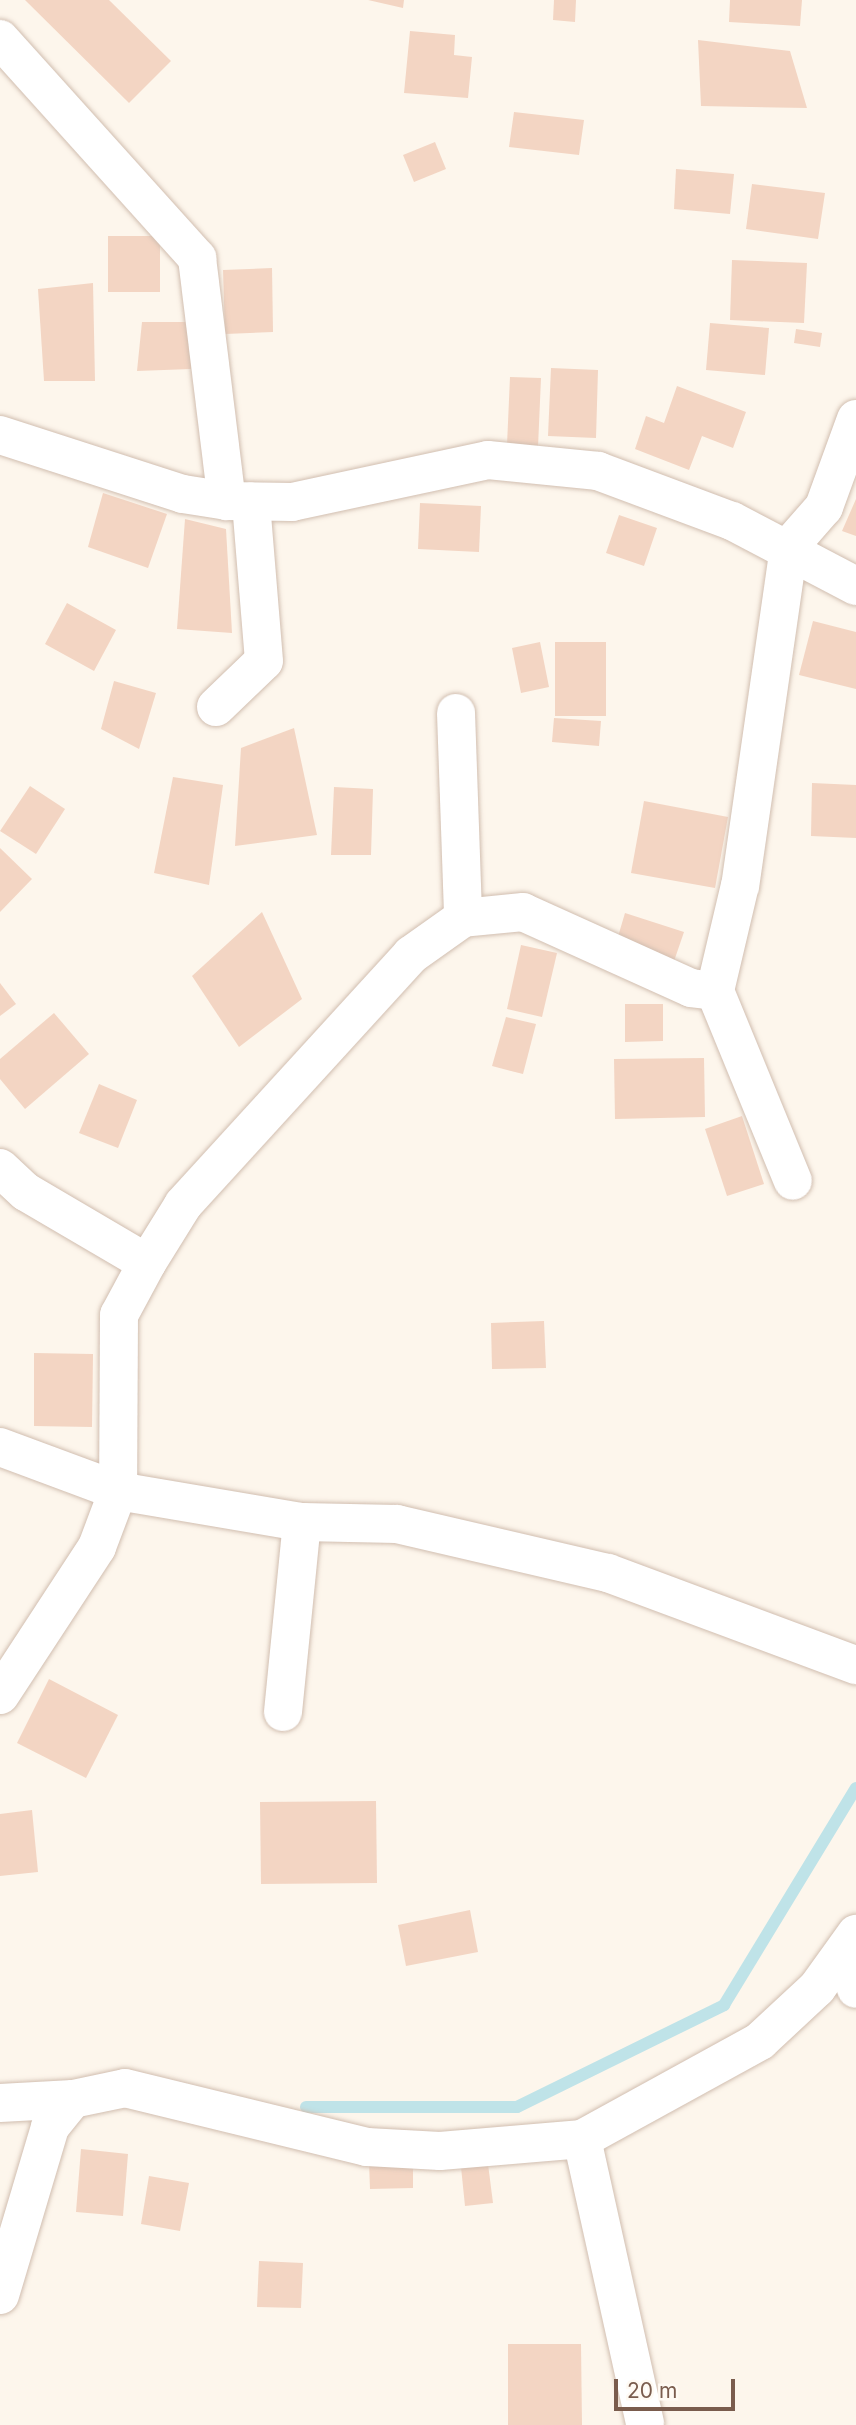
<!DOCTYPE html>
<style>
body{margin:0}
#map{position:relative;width:856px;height:2425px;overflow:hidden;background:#fdf6ec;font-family:Inter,sans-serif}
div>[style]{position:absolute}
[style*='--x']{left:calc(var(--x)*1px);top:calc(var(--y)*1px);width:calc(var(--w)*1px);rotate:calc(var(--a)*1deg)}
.stream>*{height:12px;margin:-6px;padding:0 6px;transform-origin:6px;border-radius:6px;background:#bfe3e8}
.building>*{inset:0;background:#f3d5c3}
.roads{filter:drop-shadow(0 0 2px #d1beb0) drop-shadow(0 0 2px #d1beb0)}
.street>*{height:38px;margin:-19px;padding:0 19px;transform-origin:19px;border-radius:19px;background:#fff}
span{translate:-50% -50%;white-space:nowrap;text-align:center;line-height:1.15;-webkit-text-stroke:6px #fffaf3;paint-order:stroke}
.scale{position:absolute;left:614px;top:2379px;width:121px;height:32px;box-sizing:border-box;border:4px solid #7a5c4d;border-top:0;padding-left:9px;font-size:21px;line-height:24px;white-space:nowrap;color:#7a5c4d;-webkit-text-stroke:5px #fffaf3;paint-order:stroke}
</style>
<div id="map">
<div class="stream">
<i style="--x:306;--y:2107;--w:211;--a:0"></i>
<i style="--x:517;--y:2107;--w:231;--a:-26.2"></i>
<i style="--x:724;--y:2005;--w:254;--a:-58.7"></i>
</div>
<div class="building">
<i style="clip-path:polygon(25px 0,109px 0,171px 61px,129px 103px)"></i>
<i style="clip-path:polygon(368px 0,404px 0,403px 8px)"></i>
<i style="clip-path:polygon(554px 0,576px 0,575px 22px,553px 20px)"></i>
<i style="clip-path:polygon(730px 0,802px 0,800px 26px,729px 22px)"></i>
<i style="clip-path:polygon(410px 31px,455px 35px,454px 55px,472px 57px,468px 98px,404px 93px)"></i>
<i style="clip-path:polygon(698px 40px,790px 51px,807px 108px,701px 106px)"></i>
<i style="clip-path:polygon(514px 112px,584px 120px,579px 155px,509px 147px)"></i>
<i style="clip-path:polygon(435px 142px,446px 169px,414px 182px,403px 155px)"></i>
<i style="clip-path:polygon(676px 169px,734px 174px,730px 214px,674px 209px)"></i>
<i style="clip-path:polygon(752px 184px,825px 193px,818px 239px,746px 229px)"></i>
<i style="clip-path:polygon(108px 236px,160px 236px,160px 292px,108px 292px)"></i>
<i style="clip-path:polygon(732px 260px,807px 263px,804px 323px,730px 320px)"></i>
<i style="clip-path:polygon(272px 268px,273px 332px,225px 334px,223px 270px)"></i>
<i style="clip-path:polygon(93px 283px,95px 381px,44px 381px,38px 289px)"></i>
<i style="clip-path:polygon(142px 322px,193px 322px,191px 369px,137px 371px)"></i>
<i style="clip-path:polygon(710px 323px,769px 328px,765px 375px,706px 370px)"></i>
<i style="clip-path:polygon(796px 329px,822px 333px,820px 347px,794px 343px)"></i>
<i style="clip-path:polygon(551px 368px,598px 370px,596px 438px,548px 436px)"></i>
<i style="clip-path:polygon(510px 377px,541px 378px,538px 447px,507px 445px)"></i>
<i style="clip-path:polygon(677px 386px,746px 412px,733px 448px,702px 436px,689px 470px,635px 449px,646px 416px,664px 423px)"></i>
<i style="clip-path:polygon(103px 493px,167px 514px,148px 568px,88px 547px)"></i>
<i style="clip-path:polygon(856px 499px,856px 536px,842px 531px)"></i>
<i style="clip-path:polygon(420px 503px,481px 506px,479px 552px,418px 549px)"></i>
<i style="clip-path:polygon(619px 515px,657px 528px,644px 566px,606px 553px)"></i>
<i style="clip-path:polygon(185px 519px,226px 529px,232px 633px,177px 629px)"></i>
<i style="clip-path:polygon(67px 603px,116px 630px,94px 671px,45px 644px)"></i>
<i style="clip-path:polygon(813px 621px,856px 632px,856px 689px,799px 675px)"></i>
<i style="clip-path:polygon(540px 642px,549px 687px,521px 693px,512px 648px)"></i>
<i style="clip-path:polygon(555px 642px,606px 642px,606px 716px,555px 716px)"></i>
<i style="clip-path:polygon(114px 681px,156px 693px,139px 749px,101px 729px)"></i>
<i style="clip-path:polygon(554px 718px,601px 721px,599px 746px,552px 742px)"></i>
<i style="clip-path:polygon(294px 728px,317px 835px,235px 846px,241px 748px)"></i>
<i style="clip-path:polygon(173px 777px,223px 785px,209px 885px,154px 873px)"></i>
<i style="clip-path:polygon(812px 783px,856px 785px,856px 838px,811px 836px)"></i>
<i style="clip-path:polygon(30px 786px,65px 809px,36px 854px,0 831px)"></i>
<i style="clip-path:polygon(334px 787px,373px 789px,371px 855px,331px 855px)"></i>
<i style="clip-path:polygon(644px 801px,728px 817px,715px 888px,631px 873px)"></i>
<i style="clip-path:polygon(0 848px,32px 879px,0 912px)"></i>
<i style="clip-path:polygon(262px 912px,302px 999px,239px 1047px,192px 976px)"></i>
<i style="clip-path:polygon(625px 913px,684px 932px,672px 967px,614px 950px)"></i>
<i style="clip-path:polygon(521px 945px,557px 953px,542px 1017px,507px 1009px)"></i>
<i style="clip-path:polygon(0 983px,16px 1004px,0 1016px)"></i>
<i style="clip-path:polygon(625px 1004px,663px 1004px,663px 1041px,625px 1042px)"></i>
<i style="clip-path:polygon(54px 1013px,89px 1054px,25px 1109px,0 1079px,0 1059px)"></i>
<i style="clip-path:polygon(506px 1017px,536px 1024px,523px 1074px,492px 1066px)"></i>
<i style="clip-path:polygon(704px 1058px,705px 1117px,615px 1119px,614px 1059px)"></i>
<i style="clip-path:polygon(99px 1084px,137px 1100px,118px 1148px,79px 1133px)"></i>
<i style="clip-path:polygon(742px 1116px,764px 1184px,727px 1196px,705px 1129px)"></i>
<i style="clip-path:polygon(544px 1321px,546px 1368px,492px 1369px,491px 1323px)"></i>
<i style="clip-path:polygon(34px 1353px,93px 1354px,92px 1427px,34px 1426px)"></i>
<i style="clip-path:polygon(49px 1679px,118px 1715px,86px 1778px,17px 1743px)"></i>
<i style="clip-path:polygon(376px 1801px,377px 1883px,261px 1884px,260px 1802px)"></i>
<i style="clip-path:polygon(32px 1810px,38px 1872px,0 1876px,0 1814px)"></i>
<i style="clip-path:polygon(470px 1910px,478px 1952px,406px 1966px,398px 1925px)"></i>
<i style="clip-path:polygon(81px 2149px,128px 2154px,123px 2216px,76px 2212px)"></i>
<i style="clip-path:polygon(413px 2161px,413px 2188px,370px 2189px,369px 2162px)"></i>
<i style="clip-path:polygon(488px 2164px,493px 2203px,465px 2206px,461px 2167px)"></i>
<i style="clip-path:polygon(149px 2176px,189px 2183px,180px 2231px,141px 2224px)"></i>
<i style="clip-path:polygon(259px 2261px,303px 2263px,301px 2308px,257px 2307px)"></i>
<i style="clip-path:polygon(508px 2344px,581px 2344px,582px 2425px,508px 2425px)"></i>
</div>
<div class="roads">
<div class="street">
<i style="--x:0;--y:39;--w:295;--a:48"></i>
<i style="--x:197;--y:258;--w:245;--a:83"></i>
<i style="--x:856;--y:419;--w:94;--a:110"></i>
<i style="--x:824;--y:507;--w:53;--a:131.2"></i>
<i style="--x:789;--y:547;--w:342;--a:98.2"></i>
<i style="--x:740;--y:885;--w:109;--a:103.3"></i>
<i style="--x:715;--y:991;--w:24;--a:-173"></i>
<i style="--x:691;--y:988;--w:184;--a:-155.7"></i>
<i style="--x:523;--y:912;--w:60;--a:174.3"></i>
<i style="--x:463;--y:918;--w:64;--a:144.6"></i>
<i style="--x:411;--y:955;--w:338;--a:132.4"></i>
<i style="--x:183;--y:1205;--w:68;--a:121.8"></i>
<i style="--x:147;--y:1263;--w:59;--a:118.3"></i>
<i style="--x:119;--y:1315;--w:176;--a:90.3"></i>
<i style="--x:118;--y:1491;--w:187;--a:9.6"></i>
<i style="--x:302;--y:1522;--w:95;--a:1.2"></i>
<i style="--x:397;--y:1524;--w:217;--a:13.1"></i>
<i style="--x:608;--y:1573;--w:265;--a:20.4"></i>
<i style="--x:0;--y:435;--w:192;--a:17.9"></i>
<i style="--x:183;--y:494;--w:45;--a:9"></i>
<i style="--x:227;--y:501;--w:65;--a:0.9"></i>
<i style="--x:292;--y:502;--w:200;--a:-12.1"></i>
<i style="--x:488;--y:460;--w:111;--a:5.7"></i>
<i style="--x:598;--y:471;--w:143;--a:20.5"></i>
<i style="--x:732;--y:521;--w:140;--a:27.7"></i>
<i style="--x:216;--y:707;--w:66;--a:-43.8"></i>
<i style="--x:264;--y:661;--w:160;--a:-94.7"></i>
<i style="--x:456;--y:713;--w:205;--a:88"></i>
<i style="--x:715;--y:991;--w:205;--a:67.7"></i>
<i style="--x:0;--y:1168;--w:35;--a:43"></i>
<i style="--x:26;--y:1192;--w:140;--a:30.4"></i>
<i style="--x:0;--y:1447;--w:126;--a:20.4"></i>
<i style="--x:118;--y:1491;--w:60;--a:110.6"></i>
<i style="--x:97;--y:1547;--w:177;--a:123.2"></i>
<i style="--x:283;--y:1712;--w:191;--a:-84.3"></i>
<i style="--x:846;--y:1950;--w:40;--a:75.6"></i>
<i style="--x:0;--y:2103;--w:73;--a:-3.1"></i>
<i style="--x:582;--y:2139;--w:291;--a:77.5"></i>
<i style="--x:0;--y:2295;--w:175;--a:-73.4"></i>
<i style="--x:50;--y:2127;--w:36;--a:-51"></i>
<i style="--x:73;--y:2099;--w:53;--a:-11.9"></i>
<i style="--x:125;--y:2088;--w:249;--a:13.7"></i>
<i style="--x:367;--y:2147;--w:73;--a:3.1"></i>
<i style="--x:440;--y:2151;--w:143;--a:-4.8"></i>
<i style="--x:582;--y:2139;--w:203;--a:-28.8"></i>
<i style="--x:760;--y:2041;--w:78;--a:-42.9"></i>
<i style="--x:817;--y:1988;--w:67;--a:-54.2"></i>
</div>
</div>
<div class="scale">20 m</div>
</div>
